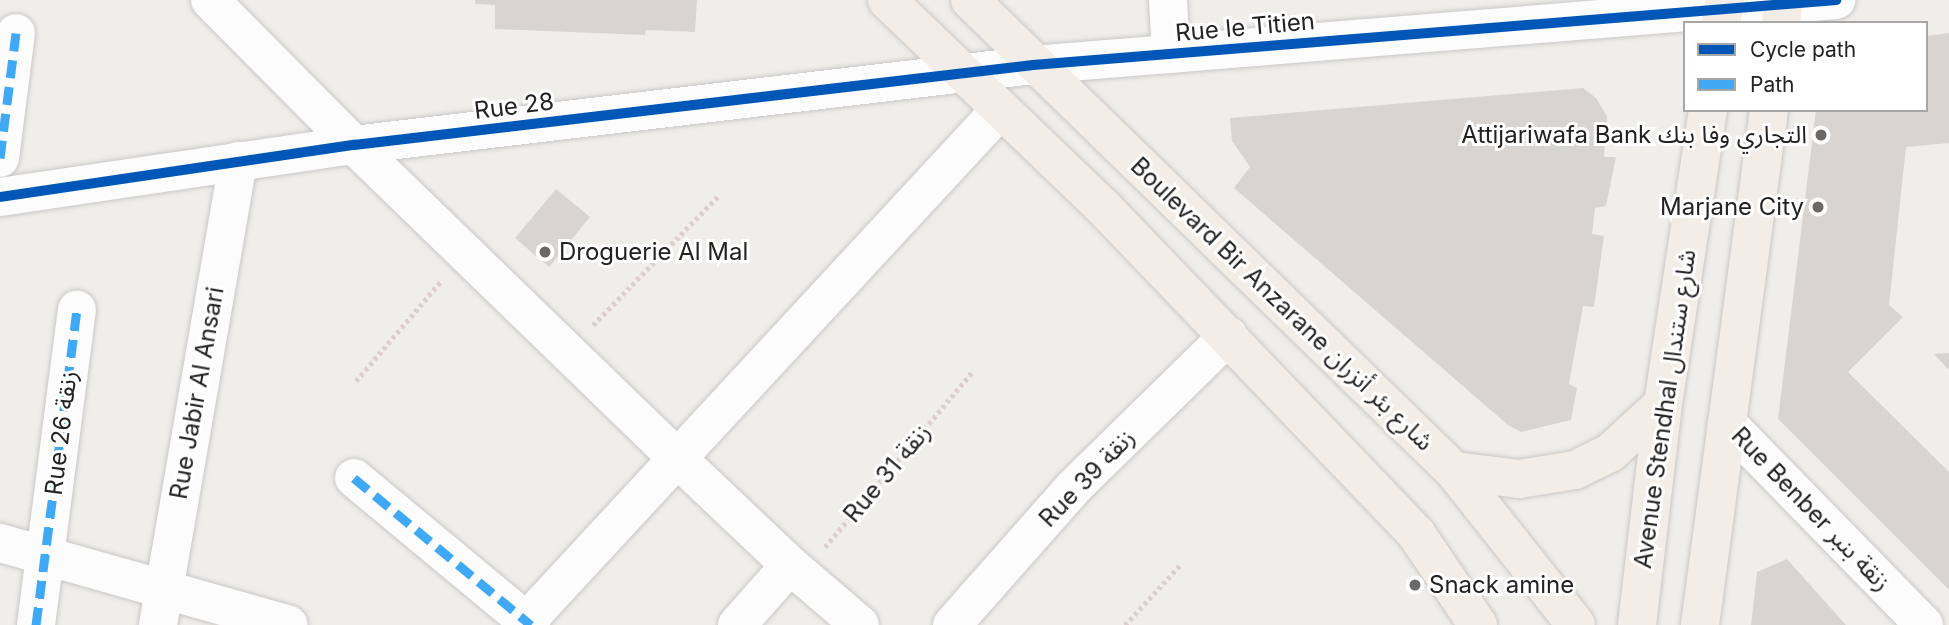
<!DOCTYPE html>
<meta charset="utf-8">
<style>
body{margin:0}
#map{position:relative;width:1949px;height:625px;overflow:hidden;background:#f0eeeb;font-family:Inter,"Noto Sans Arabic",sans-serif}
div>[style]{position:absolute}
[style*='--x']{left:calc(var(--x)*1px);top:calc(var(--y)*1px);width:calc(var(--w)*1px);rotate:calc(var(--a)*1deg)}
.building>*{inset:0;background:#d7d4d2}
.path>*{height:4.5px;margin-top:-2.25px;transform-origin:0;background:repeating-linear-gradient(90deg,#dccecd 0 3.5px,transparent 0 7px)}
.roads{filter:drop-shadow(0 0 2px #c9c8c7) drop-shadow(0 0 2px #c9c8c7)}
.minor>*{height:38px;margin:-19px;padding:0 19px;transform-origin:19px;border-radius:19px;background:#fdfcfc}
.major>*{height:38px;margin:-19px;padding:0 19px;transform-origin:19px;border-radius:19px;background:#f3ede7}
.quiet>*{height:9px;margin-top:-4.5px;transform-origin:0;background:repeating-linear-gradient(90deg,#3fa9f5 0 18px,transparent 0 27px)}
.cycleway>*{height:10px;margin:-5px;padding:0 5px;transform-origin:5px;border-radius:5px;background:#0057b8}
.dots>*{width:19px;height:19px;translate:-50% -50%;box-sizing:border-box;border:4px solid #fff;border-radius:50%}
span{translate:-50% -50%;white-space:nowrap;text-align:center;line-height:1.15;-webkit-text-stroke:6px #fff;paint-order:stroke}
.street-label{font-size:24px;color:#222}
.poi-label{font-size:24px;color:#222}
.right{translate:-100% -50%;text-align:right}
.left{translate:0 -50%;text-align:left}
.legend{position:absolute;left:1683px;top:21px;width:245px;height:91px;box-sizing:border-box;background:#fff;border:2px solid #a7a7a7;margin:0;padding:9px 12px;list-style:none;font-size:21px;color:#222}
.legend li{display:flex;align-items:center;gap:14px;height:35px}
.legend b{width:35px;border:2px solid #a7a7a7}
</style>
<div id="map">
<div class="building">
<i style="clip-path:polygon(475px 0,697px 0,695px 32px,646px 30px,645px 35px,495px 29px,495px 5px,475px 4px)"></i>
<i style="clip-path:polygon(1949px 33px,1949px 143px,1906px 147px,1889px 305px,1903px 317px,1848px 372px,1949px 472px,1949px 590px,1778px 419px,1816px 110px,1926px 110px,1926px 36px)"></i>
<i style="clip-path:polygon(1583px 88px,1596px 98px,1607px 116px,1604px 157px,1616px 157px,1606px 206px,1595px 208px,1592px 234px,1604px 236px,1594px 307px,1583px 306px,1569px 384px,1577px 388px,1571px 420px,1521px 432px,1508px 425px,1234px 188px,1250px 167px,1232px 141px,1230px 118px)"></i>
<i style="clip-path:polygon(556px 189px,590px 217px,549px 267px,515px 238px)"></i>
<i style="clip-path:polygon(1949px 353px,1949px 370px,1934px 354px)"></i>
<i style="clip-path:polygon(1787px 559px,1846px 625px,1751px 625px,1757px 572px)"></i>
</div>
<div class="path">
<i style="--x:593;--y:325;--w:180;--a:-45.9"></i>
<i style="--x:356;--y:381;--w:133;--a:-49.6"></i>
<i style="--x:825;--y:547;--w:230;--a:-49.9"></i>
<i style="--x:1125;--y:625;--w:81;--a:-47.5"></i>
</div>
<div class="roads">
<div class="minor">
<i style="--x:210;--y:0;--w:204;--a:45.2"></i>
<i style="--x:354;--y:145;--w:448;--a:44.1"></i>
<i style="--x:676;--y:457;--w:157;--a:43.5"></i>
<i style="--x:790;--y:565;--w:92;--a:40.6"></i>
<i style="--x:1168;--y:0;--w:54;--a:86.8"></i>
<i style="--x:0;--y:158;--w:126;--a:-82.7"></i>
<i style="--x:0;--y:197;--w:358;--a:-8.4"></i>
<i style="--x:354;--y:145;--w:684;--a:-6.72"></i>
<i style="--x:1033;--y:65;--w:806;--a:-4.63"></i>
<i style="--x:1727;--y:423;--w:282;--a:45.7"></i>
<i style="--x:354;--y:478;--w:230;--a:39.7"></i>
<i style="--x:0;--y:543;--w:300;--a:15.8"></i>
<i style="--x:36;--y:625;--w:318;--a:-82.6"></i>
<i style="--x:158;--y:625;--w:471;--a:-80.2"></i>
<i style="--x:523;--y:625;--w:703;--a:-47.19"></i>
<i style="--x:737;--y:625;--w:80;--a:-48.5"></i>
<i style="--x:952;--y:625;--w:184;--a:-48.5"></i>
<i style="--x:1074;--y:487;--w:216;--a:-44.4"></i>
</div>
<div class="major">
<i style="--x:887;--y:0;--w:298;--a:43.8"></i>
<i style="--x:1102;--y:206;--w:455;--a:46.2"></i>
<i style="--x:1417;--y:535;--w:109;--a:55.9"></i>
<i style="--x:970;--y:0;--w:675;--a:44.22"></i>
<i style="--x:1454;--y:471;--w:196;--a:51.6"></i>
<i style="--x:1721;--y:23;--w:23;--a:-80"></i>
<i style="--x:1781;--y:23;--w:23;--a:-83"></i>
<i style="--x:1454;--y:471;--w:65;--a:7"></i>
<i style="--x:1519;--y:479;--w:57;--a:-9.1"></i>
<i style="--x:1575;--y:470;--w:39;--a:-26"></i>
<i style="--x:1610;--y:453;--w:72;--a:-42.8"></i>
<i style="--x:1637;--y:625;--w:223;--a:-83.3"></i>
<i style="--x:1663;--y:404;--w:297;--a:-81.3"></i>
<i style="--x:1700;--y:625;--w:520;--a:-82.37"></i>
</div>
</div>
<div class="quiet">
<i style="--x:0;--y:158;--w:126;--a:-82.7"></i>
<i style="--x:354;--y:478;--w:230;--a:39.7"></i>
<i style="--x:36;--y:625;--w:318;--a:-82.6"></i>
</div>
<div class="cycleway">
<i style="--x:0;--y:197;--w:358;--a:-8.4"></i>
<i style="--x:354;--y:145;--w:684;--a:-6.72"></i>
<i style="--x:1033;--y:65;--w:806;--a:-4.63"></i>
</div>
<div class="dots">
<i style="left:1821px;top:135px;background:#6a6968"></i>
<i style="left:1818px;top:207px;background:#6a6968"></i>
<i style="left:545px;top:252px;background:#6a6968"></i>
<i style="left:1415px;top:585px;background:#6a6968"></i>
</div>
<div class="street-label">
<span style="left:1245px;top:27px;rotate:-5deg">Rue le Titien</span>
<span style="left:514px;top:106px;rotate:-7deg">Rue 28</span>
<span style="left:1282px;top:304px;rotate:44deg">Boulevard Bir Anzarane شارع بئر أنزران</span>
<span style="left:197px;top:393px;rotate:-80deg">Rue Jabir Al Ansari</span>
<span style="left:1665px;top:409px;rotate:-82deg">Avenue Stendhal شارع ستندال</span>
<span style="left:61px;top:433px;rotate:-83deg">Rue 26 زنقة</span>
<span style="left:887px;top:473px;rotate:-50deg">Rue 31 زنقة</span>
<span style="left:1087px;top:478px;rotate:-46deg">Rue 39 زنقة</span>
<span style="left:1811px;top:509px;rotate:46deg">Rue Benber زنقة بنبر</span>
</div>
<div class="poi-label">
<span class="right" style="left:1807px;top:135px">Attijariwafa Bank التجاري وفا بنك</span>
<span class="right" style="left:1804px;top:207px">Marjane City</span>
<span class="left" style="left:559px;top:252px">Droguerie Al Mal</span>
<span class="left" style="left:1429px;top:585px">Snack amine</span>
</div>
<ul class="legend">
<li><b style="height:9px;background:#0057b8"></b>Cycle path</li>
<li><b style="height:9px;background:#3fa9f5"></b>Path</li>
</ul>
</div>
